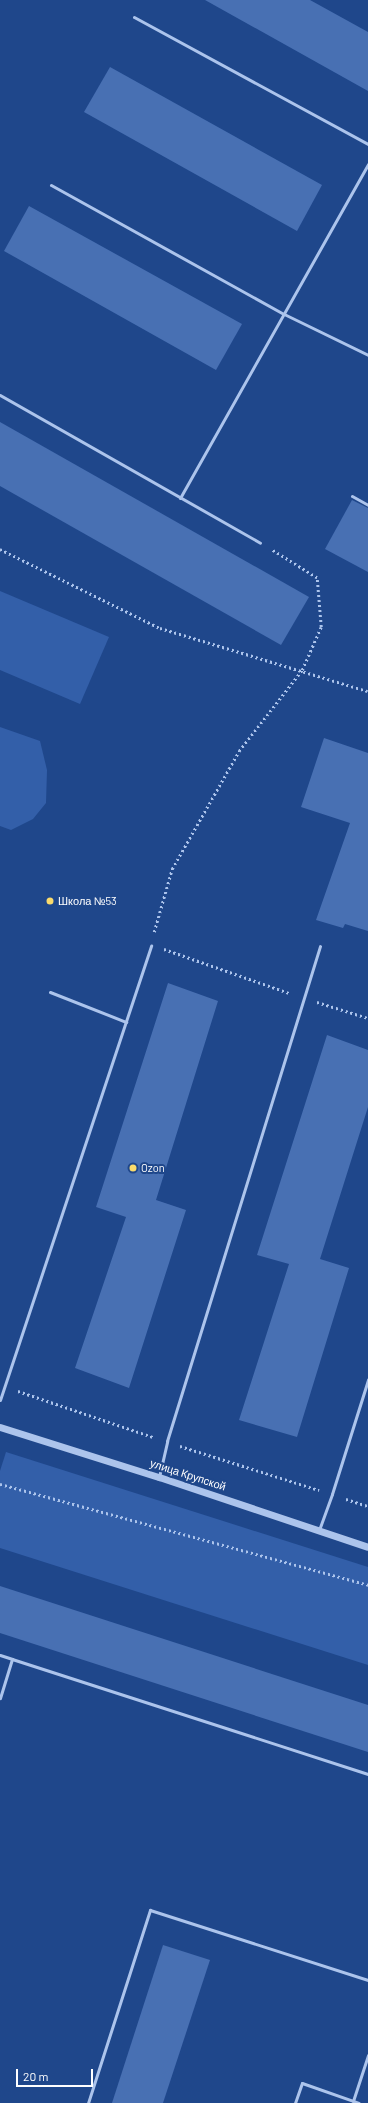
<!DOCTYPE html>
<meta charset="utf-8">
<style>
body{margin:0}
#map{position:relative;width:368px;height:2103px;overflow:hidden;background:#1f478b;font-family:Barlow,sans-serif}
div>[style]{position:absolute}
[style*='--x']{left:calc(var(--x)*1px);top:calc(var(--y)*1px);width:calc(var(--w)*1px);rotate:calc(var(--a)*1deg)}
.green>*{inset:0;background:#335fa9}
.building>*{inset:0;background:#4870b3}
.path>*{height:2.5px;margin-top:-1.25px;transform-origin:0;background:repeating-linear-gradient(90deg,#acc4ec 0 2px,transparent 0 5px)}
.service>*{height:3px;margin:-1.5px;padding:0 1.5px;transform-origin:1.5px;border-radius:1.5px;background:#acc4ec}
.tertiary>*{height:7px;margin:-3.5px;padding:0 3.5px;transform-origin:3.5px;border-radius:3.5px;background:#acc4ec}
.dots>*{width:11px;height:11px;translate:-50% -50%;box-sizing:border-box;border:2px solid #1f478b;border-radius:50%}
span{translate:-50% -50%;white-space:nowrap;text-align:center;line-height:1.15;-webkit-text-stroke:4px #1f478b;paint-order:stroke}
.poi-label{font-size:11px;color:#fff}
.left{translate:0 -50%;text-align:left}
.street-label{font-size:11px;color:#fff}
.scale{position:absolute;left:16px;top:2069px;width:77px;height:18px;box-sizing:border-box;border:2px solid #fff;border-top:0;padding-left:5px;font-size:12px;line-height:14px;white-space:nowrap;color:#fff;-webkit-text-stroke:3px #1f478b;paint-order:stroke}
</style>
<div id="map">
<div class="green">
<i style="clip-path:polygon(0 591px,109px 637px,80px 704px,0 670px)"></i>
<i style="clip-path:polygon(0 727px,40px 741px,47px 770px,46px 803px,33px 819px,11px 830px,0 826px)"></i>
<i style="clip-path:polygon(6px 1452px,368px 1567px,368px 1665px,0 1548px,0 1471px)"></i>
</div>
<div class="building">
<i style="clip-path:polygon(205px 0,310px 0,368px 32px,368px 91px)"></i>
<i style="clip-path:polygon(110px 67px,322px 185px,297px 231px,84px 112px)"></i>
<i style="clip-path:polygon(29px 206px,242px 324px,216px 370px,4px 251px)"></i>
<i style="clip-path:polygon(0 422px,309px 597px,281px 645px,0 486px)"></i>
<i style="clip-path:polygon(352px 500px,368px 508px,368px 572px,325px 549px)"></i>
<i style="clip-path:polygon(324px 738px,368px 753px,368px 931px,345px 924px,343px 928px,316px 920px,350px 823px,301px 807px)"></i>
<i style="clip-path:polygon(168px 983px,218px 1001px,156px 1200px,186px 1210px,129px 1388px,75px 1368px,126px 1217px,96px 1207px)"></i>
<i style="clip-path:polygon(327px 1035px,368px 1050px,368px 1107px,320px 1259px,349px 1268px,297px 1437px,239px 1420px,289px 1264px,257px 1255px)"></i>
<i style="clip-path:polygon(0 1586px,368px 1705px,368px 1752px,0 1633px)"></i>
<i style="clip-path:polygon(163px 1945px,210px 1960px,163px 2103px,112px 2103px)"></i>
</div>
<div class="path">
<i style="--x:0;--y:549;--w:178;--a:26.3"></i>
<i style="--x:160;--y:628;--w:217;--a:16.9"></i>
<i style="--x:154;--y:932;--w:66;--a:-74.1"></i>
<i style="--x:172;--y:869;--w:136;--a:-60.4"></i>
<i style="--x:239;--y:751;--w:103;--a:-52.1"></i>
<i style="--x:302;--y:670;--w:47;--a:-66.2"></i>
<i style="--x:321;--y:627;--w:49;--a:-94.7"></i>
<i style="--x:317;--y:578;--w:53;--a:-148.1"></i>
<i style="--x:164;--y:949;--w:133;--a:19.4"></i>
<i style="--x:317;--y:1002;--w:53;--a:17.4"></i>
<i style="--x:18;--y:1391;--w:143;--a:18.8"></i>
<i style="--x:180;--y:1446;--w:146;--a:17.6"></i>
<i style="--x:0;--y:1484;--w:382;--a:15.3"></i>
<i style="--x:346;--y:1499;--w:23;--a:18"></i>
</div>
<div class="service">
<i style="--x:134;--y:17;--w:266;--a:28.5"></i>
<i style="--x:51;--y:185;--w:266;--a:29"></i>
<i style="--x:284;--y:314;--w:93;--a:26"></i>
<i style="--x:0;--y:395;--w:299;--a:29.6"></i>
<i style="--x:352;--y:496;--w:18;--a:29"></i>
<i style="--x:180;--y:498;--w:383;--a:-60.6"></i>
<i style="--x:50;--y:992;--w:82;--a:21.5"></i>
<i style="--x:0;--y:1400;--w:479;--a:-71.6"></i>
<i style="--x:159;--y:1477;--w:37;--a:-77"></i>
<i style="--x:167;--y:1441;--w:518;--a:-72.82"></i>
<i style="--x:319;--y:1530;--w:38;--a:-70"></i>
<i style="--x:332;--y:1494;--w:120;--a:-72.5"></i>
<i style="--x:0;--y:1655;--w:13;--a:18"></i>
<i style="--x:12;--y:1659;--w:41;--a:107.1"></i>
<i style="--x:12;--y:1659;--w:374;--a:17.9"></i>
<i style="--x:353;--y:2101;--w:48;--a:-71.9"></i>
<i style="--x:88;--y:2103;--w:203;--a:-72.2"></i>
<i style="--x:150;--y:1910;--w:229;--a:17.8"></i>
<i style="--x:295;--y:2103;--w:21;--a:-71"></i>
<i style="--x:302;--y:2083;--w:60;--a:19.3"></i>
</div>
<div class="tertiary">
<i style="--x:0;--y:1427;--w:167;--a:17.5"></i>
<i style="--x:159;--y:1477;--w:220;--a:18.5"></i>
</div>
<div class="dots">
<i style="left:50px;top:901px;background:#fadb6c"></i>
<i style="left:133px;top:1168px;background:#fadb6c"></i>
</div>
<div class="poi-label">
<span class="left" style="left:58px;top:901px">Школа №53</span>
<span class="left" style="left:141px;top:1168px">Ozon</span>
</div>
<div class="street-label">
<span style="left:188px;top:1475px;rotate:18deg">улица Крупской</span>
</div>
<div class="scale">20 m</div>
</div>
